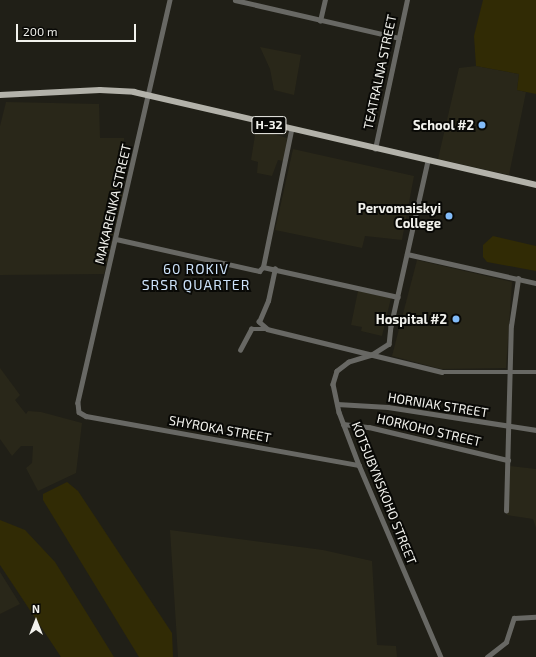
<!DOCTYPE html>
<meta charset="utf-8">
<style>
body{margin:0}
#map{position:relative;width:536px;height:657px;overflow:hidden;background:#201f17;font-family:"Exo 2",sans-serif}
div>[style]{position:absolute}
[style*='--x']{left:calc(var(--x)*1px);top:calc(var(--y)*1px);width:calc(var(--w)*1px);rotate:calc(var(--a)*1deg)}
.built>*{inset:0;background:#292719}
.green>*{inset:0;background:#312b05}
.minor>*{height:4.5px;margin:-2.25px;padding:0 2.25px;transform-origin:2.25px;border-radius:2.25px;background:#686864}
.major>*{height:5.5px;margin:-2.75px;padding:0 2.75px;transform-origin:2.75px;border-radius:2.75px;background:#b3b2aa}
.dots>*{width:11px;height:11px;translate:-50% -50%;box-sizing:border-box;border:2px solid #090906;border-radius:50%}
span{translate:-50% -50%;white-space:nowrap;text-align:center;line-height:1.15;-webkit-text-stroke:4px #090906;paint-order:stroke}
.shield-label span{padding:1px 3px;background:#090906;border:1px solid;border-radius:3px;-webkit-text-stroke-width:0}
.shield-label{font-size:12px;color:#f2f2ed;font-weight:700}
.street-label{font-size:13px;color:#f2f2ed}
.poi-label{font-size:13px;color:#f2f2ed;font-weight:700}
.right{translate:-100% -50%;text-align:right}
.neighbourhood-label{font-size:14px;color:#cde3fb;letter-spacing:1px}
.north{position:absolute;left:16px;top:601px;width:40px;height:40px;-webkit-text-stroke:3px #090906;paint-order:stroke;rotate:0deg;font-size:11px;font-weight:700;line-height:16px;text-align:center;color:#f2f2ed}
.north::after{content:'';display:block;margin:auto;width:14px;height:18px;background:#f2f2ed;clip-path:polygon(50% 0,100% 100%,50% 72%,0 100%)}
.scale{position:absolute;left:16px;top:24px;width:120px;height:18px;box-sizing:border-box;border:2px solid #f2f2ed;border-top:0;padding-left:5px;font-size:12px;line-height:14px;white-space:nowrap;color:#f2f2ed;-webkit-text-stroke:3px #090906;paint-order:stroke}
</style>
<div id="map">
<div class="built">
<i style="clip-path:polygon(260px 47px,301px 55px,294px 95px,274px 90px,270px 69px)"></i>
<i style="clip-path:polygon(476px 66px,519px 74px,517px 90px,526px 92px,509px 175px,438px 159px,459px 68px)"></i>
<i style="clip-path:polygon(6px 102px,99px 104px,100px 138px,124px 138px,123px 195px,104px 274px,0 275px,0 126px)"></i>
<i style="clip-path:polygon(256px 129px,287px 138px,284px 161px,278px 160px,272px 176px,257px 173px,258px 162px,251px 160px)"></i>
<i style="clip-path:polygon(293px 149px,414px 176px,402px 240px,365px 236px,362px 248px,275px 230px)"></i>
<i style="clip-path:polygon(417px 260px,512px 282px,506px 368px,441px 369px,392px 356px)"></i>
<i style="clip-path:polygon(358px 291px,391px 298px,382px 336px,361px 331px,362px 327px,351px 325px)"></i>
<i style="clip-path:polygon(0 368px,20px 395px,15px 400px,26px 414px,28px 411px,41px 412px,82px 423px,76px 473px,38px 491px,26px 468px,32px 463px,33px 446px,21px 446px,12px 456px,0 439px)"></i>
<i style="clip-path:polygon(510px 466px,536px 469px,536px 528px,533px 519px,507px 515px)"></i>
<i style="clip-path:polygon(170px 530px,323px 550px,372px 561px,377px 645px,396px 646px,397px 657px,178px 657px)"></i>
<i style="clip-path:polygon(0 572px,20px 604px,0 614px)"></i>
</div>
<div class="green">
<i style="clip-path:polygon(483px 0,536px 0,536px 94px,517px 90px,519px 74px,476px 66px,474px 36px)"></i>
<i style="clip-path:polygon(493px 236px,536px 246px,536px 271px,487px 262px,483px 257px,483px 245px)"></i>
<i style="clip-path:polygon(67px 482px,78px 491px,172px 633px,173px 657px,139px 657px,43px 500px,43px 494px)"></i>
<i style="clip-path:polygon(0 520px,25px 530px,55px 562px,114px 657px,61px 657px,0 565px)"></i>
</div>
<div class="minor">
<i style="--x:170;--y:0;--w:413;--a:102.9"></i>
<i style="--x:78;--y:403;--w:9;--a:84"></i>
<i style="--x:79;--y:412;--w:8;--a:30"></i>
<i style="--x:86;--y:416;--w:277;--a:10.2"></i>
<i style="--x:235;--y:0;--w:168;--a:13"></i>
<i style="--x:320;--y:21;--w:22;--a:-77"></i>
<i style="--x:375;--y:149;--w:152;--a:-77.9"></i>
<i style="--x:428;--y:161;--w:169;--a:102.6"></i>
<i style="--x:391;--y:326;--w:18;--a:96"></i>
<i style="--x:389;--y:344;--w:20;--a:147"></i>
<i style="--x:372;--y:355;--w:24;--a:163"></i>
<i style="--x:349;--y:362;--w:15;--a:143"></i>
<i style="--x:337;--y:371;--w:14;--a:107"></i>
<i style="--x:333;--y:384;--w:29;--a:78"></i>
<i style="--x:339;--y:412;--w:57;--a:69.3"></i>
<i style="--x:359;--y:465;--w:209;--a:66.9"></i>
<i style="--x:116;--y:239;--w:147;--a:12.6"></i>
<i style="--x:259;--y:271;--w:6;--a:-45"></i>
<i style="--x:263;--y:267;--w:139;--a:-78.4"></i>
<i style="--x:407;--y:254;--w:132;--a:12.7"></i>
<i style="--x:263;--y:267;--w:138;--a:12.5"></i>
<i style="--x:267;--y:329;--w:11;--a:-139"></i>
<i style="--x:259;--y:322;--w:23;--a:-67"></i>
<i style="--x:268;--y:301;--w:33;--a:-78"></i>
<i style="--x:240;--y:350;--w:24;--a:-62"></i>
<i style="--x:251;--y:329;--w:16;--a:0"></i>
<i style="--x:267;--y:329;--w:180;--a:13.8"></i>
<i style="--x:442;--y:372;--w:94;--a:0"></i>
<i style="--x:337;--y:404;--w:51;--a:3.4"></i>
<i style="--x:388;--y:407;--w:150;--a:8.8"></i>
<i style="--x:343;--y:424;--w:26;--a:7"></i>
<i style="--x:369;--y:427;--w:143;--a:13.4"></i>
<i style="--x:506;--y:511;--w:185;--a:-88.5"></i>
<i style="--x:511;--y:326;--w:48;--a:-81.5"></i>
<i style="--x:487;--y:657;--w:24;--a:-38"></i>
<i style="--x:506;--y:642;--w:25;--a:-72"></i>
<i style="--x:514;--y:618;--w:22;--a:-3"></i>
</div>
<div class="major">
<i style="--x:0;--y:95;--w:100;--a:-2.9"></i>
<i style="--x:100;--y:90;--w:34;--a:3"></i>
<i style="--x:134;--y:92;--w:413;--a:13"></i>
</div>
<div class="dots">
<i style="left:482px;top:125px;background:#82bcfa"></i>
<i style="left:449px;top:216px;background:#82bcfa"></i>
<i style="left:456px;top:319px;background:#82bcfa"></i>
</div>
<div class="shield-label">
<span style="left:269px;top:125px">Н-32</span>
</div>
<div class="street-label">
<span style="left:380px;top:72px;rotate:-78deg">TEATRALNA STREET</span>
<span style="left:113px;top:204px;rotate:-77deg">MAKARENKA STREET</span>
<span style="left:438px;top:405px;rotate:9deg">HORNIAK STREET</span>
<span style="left:220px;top:429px;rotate:10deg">SHYROKA STREET</span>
<span style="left:429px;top:430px;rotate:13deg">HORKOHO STREET</span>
<span style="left:384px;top:493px;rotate:68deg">KOTSUBYNSKOHO STREET</span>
</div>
<div class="poi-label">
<span class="right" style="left:474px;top:125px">School #2</span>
<span class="right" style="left:441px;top:216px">Pervomaiskyi<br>College</span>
<span class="right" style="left:447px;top:319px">Hospital #2</span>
</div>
<div class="neighbourhood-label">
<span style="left:196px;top:277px">60 ROKIV<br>SRSR QUARTER</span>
</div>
<div class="north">N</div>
<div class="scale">200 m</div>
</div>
